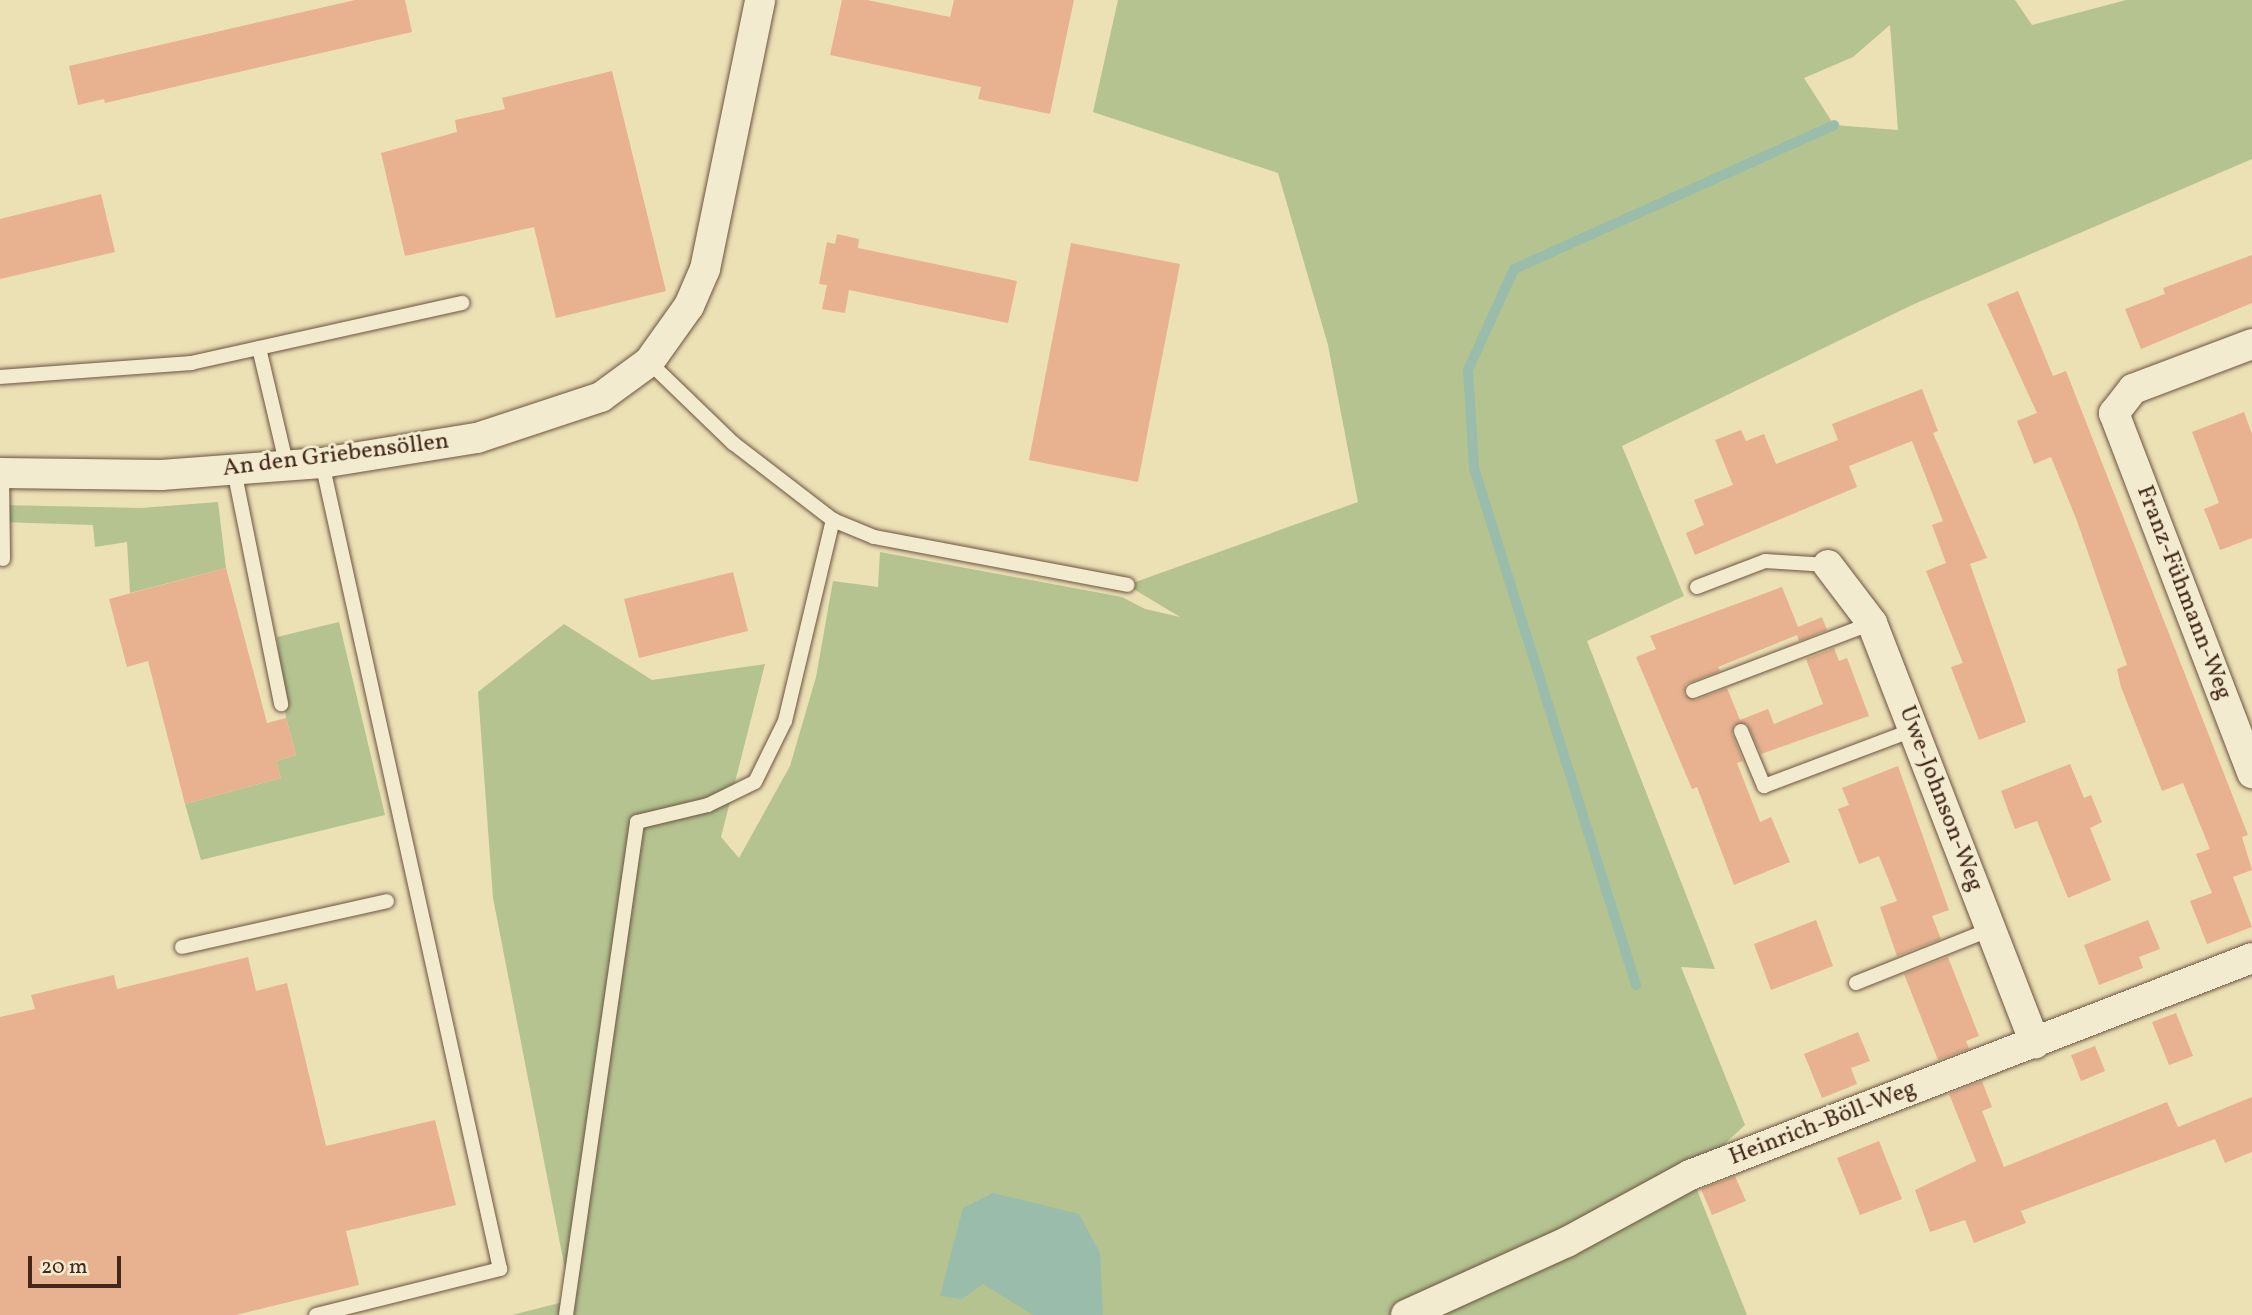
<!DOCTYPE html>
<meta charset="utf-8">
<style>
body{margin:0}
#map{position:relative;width:2252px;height:1315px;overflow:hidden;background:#ece0b5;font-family:Vollkorn,serif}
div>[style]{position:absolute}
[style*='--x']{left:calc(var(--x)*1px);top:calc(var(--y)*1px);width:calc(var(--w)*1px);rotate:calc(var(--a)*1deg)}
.green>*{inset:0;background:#b4c390}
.water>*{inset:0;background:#99bdaa}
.stream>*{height:10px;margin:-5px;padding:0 5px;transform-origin:5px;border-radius:5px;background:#99bdaa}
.building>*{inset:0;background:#e8b290}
.roads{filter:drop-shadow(0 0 2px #6c5541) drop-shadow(0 0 2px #6c5541)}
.lane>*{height:14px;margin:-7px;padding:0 7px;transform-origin:7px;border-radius:7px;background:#f3ebcf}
.street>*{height:30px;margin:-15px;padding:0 15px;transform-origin:15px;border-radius:15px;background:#f3ebcf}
span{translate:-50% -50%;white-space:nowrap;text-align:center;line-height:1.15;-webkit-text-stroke:6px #f3ebcf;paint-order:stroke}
.street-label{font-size:24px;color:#42271a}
.scale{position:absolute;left:28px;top:1256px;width:93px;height:32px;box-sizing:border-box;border:4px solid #42271a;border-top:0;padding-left:9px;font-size:21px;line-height:24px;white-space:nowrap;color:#42271a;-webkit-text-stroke:5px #f3ebcf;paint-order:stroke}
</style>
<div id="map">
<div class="green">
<i style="clip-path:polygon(evenodd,1118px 0,2015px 0,2032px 25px,2126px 0,2252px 0,2252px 159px,1912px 305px,1622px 446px,1684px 596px,1587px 641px,1715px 969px,1681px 967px,1745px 1125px,1691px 1175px,1747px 1315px,512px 1315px,571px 1300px,493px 898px,478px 692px,564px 624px,652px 680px,765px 664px,721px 837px,739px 858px,790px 766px,816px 677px,833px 581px,878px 587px,880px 552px,1122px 597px,1145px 609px,1180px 617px,1127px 585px,1358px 502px,1328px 345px,1278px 173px,1093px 112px,1118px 0,1890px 25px,1898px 130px,1834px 125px,1804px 78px,1853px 57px,1890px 25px)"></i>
<i style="clip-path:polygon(218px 502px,226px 568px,130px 593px,127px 542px,95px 547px,93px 525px,0 522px,0 505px,141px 508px)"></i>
<i style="clip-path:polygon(339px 622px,385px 815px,201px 860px,185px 804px,281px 778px,276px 761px,296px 755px,286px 718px,277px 637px)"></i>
</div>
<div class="water">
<i style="clip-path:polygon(993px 1193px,1079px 1214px,1100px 1253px,1103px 1315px,1033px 1315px,983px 1284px,962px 1299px,940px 1296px,963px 1208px)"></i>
</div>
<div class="stream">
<i style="--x:1636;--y:985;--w:542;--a:-107.4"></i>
<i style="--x:1474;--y:468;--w:98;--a:-93.5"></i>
<i style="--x:1468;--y:370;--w:111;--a:-65.5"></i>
<i style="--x:1514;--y:269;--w:351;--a:-24.2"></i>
</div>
<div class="building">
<i style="clip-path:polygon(355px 0,405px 0,412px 32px,105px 103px,104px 99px,78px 105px,69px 66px)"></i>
<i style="clip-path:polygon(842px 0,867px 0,950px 17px,954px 0,1074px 0,1050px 114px,978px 99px,981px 87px,830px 55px)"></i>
<i style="clip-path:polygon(612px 71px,666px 291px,556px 318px,534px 227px,405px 256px,381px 153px,457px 132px,455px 120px,505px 109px,502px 98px)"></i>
<i style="clip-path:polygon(101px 194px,115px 252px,0 279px,0 219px)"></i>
<i style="clip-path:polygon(837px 234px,859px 239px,858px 248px,1017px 281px,1008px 323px,849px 290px,845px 313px,822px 309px,827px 285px,819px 284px,827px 242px,835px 244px)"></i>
<i style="clip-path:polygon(1071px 243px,1180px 264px,1138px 482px,1029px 460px)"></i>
<i style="clip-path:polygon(2252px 255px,2252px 303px,2141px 349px,2125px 309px,2165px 294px,2163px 288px)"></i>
<i style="clip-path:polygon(2018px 291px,2053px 376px,2066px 371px,2248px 835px,2242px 837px,2252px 870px,2233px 877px,2252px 927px,2207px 944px,2190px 901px,2212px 893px,2196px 854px,2210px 849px,2183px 783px,2162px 791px,2121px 687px,2117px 669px,2127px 665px,2077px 521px,2051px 457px,2034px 464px,2017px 421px,2037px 413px,1987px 304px)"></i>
<i style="clip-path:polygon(1922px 389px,1938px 431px,1933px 433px,1987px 558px,1970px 564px,2026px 722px,1979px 740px,1951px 667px,1963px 663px,1926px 571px,1946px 563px,1932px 525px,1943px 521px,1912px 441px,1849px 466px,1857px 487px,1695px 555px,1686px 533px,1704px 525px,1694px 500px,1733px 485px,1715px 440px,1741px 430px,1746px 441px,1764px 434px,1776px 464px,1838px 440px,1832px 424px)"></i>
<i style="clip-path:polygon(2244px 412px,2252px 434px,2252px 538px,2220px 550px,2204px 509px,2219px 503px,2192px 432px)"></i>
<i style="clip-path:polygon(226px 568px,267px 723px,286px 718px,296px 755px,276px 761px,281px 778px,185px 804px,148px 661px,127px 667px,109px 599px)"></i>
<i style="clip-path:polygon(733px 572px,748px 631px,639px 658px,624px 599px)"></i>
<i style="clip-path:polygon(1782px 587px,1798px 627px,1822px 617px,1827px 630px,1799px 641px,1797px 635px,1718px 667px,1720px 671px,1686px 684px,1684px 695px,1696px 700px,1727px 688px,1740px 720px,1768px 709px,1774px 724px,1823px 704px,1806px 659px,1834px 648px,1839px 661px,1847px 658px,1869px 716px,1761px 754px,1747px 724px,1734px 725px,1732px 734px,1743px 761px,1737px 763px,1760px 822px,1771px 817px,1790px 862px,1734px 885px,1697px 787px,1692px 789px,1636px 657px,1656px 649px,1650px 636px)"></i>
<i style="clip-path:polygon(2070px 764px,2084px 798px,2091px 795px,2102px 822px,2090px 828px,2111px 880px,2068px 898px,2037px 821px,2015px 829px,2001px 791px)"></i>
<i style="clip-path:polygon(1898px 766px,1949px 910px,1932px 916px,1941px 939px,1897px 956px,1880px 907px,1897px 901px,1879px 856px,1859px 864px,1838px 809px,1849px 805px,1842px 788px)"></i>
<i style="clip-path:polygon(1816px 920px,1833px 966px,1771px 990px,1754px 944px)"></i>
<i style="clip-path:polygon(2148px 920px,2160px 949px,2139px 957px,2143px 968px,2099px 985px,2084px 945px)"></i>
<i style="clip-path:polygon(248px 957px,256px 991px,287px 983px,326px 1146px,435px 1120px,456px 1205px,346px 1231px,359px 1285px,236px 1315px,0 1315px,0 1017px,35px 1009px,31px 995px,114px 975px,117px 989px)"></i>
<i style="clip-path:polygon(1948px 957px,1979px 1036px,1966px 1041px,1969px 1049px,1938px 1060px,1904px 974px)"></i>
<i style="clip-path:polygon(2176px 1013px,2193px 1056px,2169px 1065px,2152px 1022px)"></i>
<i style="clip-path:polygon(1858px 1032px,1870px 1061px,1851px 1068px,1857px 1084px,1822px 1098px,1804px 1054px)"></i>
<i style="clip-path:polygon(2095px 1046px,2105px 1071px,2081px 1081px,2071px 1055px)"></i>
<i style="clip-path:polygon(1982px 1081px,1992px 1107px,1982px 1111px,2004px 1167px,2167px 1102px,2178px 1127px,2252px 1097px,2252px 1152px,2225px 1163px,2215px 1139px,2021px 1211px,2026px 1223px,1974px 1243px,1965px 1220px,1930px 1232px,1915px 1190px,1976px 1161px,1949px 1094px)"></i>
<i style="clip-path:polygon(1879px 1141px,1902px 1199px,1860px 1215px,1837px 1158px)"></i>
<i style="clip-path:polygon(1735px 1176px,1746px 1201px,1712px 1215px,1701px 1189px)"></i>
</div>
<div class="roads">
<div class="lane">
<i style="--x:259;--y:348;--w:121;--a:76.7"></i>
<i style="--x:649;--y:362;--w:117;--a:44"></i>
<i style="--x:733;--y:443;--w:126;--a:37.6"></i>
<i style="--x:833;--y:520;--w:44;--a:22.5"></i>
<i style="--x:874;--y:537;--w:258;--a:10.7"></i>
<i style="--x:0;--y:377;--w:192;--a:-4.2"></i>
<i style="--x:191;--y:363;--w:278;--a:-12.5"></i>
<i style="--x:234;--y:470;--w:239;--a:78.6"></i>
<i style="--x:2;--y:474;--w:85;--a:89.3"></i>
<i style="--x:1697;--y:587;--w:73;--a:-20.9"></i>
<i style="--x:1765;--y:561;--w:63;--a:3.6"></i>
<i style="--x:1693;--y:691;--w:191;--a:-20.8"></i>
<i style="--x:1741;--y:731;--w:60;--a:67.3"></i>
<i style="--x:1764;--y:786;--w:159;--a:-20.6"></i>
<i style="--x:182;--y:947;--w:210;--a:-12.6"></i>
<i style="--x:1856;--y:983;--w:145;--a:-21.8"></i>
<i style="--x:316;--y:1315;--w:190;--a:-14"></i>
<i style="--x:500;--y:1269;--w:825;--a:-102.45"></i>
<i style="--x:566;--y:1315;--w:498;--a:-81.8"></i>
<i style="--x:637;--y:822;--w:73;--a:-13.5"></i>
<i style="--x:708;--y:805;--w:52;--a:-26.1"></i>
<i style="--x:755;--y:782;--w:68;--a:-63.8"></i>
<i style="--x:785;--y:721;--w:207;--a:-76.6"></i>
</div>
<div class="street">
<i style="--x:2252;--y:344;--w:127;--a:159.3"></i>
<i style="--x:2133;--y:389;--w:31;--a:128"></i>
<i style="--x:2114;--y:413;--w:386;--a:69"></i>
<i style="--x:0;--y:473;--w:161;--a:0.7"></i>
<i style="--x:161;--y:475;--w:161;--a:-4.3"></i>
<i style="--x:322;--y:463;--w:157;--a:-9.2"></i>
<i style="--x:477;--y:438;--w:131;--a:-18.3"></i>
<i style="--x:601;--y:397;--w:59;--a:-36.1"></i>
<i style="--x:649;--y:362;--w:69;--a:-54.5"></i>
<i style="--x:689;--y:306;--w:40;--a:-66.6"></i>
<i style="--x:705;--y:269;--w:275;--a:-78.4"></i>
<i style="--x:1828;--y:565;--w:73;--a:52.8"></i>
<i style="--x:1872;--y:623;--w:451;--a:68.8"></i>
<i style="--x:1406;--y:1315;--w:177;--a:-24.4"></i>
<i style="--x:1567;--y:1242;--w:140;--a:-28.6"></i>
<i style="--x:1690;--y:1175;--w:602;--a:-21.11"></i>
</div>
</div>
<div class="street-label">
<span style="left:336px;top:456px;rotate:-7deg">An den Griebensöllen</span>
<span style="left:2183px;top:593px;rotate:69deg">Franz-Fühmann-Weg</span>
<span style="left:1940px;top:799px;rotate:69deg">Uwe-Johnson-Weg</span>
<span style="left:1823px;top:1124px;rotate:-21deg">Heinrich-Böll-Weg</span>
</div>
<div class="scale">20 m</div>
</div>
